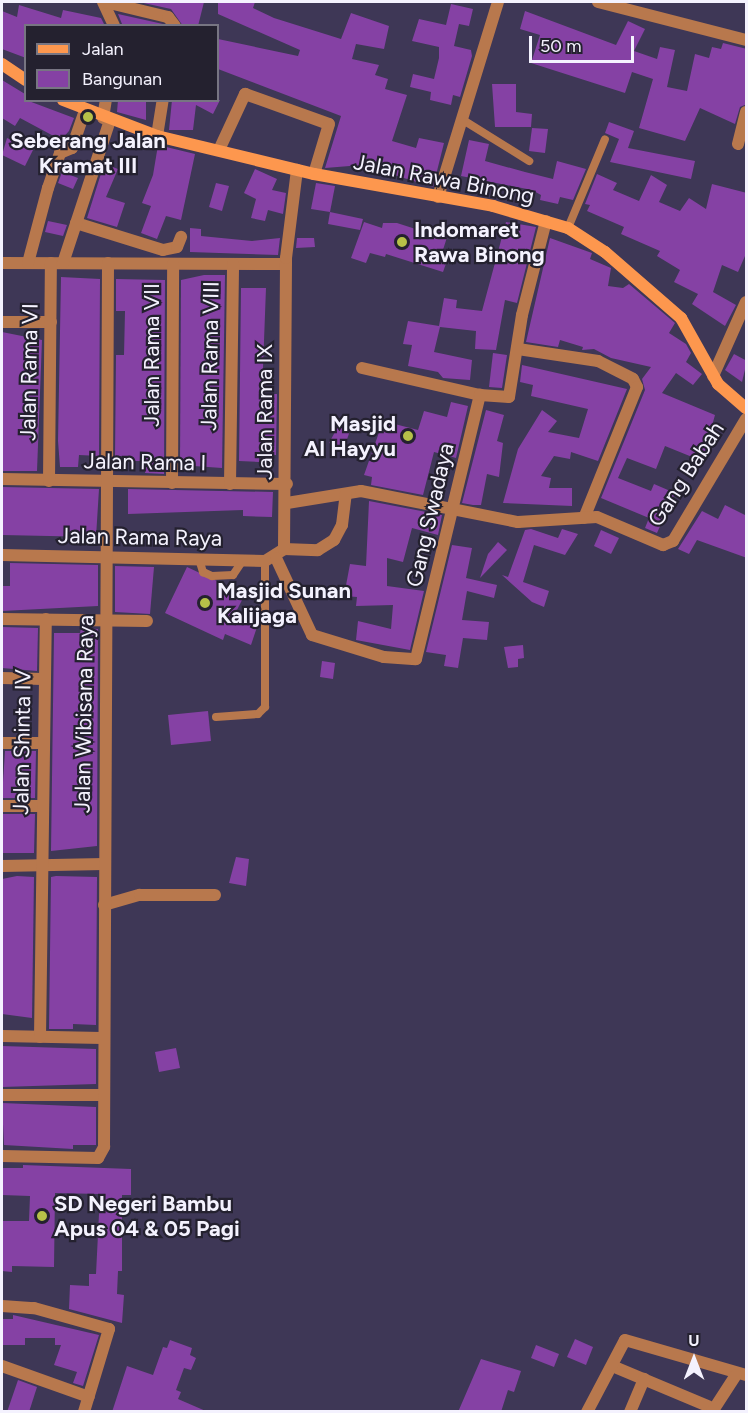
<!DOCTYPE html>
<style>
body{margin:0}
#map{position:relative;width:748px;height:1413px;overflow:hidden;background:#3e3756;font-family:Figtree,sans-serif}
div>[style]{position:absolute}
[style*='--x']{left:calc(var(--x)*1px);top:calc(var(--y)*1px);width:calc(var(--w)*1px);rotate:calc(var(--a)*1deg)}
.building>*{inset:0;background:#8541a4}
.service>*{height:8px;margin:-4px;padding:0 4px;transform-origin:4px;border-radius:4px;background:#b8784d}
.minor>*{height:12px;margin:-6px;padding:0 6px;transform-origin:6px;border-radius:6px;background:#b8784d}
.secondary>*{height:12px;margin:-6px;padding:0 6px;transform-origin:6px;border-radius:6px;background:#fd974e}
.dots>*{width:16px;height:16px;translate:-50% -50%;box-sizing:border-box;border:3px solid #24212f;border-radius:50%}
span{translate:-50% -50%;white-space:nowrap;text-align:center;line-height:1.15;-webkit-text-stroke:4.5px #24212f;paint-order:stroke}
.poi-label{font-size:22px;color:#f4f2fe;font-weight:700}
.left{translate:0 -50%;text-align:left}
.right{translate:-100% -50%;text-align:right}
.street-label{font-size:22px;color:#f4f2fe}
.frame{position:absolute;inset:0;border:3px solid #f4f2fe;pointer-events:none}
.legend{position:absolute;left:24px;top:24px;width:195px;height:78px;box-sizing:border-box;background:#24212f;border:2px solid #777582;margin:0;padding:8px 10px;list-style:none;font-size:18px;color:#f4f2fe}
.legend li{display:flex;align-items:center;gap:12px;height:30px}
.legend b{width:30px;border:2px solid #777582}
.north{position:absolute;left:664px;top:1329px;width:60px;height:60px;-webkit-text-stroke:4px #24212f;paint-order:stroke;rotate:0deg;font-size:16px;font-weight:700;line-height:24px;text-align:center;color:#f4f2fe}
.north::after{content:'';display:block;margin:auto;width:21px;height:27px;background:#f4f2fe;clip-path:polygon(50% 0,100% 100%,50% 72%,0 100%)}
.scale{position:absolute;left:529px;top:36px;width:105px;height:27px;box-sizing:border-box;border:3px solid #f4f2fe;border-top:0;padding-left:8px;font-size:18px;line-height:21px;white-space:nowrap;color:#f4f2fe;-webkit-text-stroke:4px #24212f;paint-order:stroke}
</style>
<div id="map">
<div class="building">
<i style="clip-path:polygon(139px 2px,204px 2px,198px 26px,183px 26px,171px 9px)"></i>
<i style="clip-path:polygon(218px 2px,255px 2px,253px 8px,274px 18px,341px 39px,351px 13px,389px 26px,384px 49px,356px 44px,352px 59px,379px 65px,375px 75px,388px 79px,385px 89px,407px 95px,392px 141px,416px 148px,419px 138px,444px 143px,433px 187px,362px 165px,325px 168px,341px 116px,218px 69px,218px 39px,298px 56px,300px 50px,218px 14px)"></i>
<i style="clip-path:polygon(451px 4px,473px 9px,469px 26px,459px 24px,454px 46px,471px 50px,472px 56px,460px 97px,453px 95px,451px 105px,430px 100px,431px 92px,410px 87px,413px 74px,434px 79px,439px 58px,439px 47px,412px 41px,419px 19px,446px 25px)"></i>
<i style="clip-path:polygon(19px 5px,61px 18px,63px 10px,101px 18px,105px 26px,26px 26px,26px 58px,2px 49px,2px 11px,17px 17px)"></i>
<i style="clip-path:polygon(525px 11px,616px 45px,628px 21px,645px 29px,634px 51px,657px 59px,660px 47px,675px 50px,667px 87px,687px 91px,695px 54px,709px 58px,712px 47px,721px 49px,723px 43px,747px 49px,747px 104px,740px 107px,735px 124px,700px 108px,685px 141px,639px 128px,653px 79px,632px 72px,625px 93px,531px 63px,540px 35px,520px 29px)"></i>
<i style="clip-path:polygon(118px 14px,163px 24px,164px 26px,122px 24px)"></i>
<i style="clip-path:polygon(2px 80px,25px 94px,26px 100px,74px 118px,69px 131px,61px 140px,20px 118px,15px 126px,2px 118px)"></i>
<i style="clip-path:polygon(492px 84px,516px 84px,516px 112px,532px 114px,531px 127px,495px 127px)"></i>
<i style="clip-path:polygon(118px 100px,146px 100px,146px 120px,117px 112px)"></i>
<i style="clip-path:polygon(172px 100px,220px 100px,213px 114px,196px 105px,193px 130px,169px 130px)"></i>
<i style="clip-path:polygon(609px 122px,634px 131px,628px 148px,695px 161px,691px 179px,610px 162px,619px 139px,605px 133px)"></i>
<i style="clip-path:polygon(532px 128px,548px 129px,545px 153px,529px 151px)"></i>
<i style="clip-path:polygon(7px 138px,33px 150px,25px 166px,2px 155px)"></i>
<i style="clip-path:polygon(469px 140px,489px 144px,485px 161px,525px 172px,553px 179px,557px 161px,586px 169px,573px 200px,560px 197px,558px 204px,540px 200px,541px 195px,532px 190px,461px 176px)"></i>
<i style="clip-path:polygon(158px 145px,195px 154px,181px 220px,166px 216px,157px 239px,141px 233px,151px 206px,142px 203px,153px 175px)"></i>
<i style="clip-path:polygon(104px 164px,118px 169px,106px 197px,125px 203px,117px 227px,87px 218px)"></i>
<i style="clip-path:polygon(255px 169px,277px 179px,272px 190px,286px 193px,283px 214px,268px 210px,265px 221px,251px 218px,256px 199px,244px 193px)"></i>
<i style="clip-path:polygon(62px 172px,78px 178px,73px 189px,58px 183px)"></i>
<i style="clip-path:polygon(597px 174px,617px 183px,613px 190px,639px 201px,651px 175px,667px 185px,659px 202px,680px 211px,689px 198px,706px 209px,712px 184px,747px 193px,745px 256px,738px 272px,722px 265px,713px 292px,736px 305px,725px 326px,692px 304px,698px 294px,674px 282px,680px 270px,657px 256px,660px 251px,621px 234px,624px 227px,587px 211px,590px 205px,585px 204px)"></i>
<i style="clip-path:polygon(216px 183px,229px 186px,222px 211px,209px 207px)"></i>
<i style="clip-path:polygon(316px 183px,335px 186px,330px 212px,311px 209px)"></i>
<i style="clip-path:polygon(330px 212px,363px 219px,360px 230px,328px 224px)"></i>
<i style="clip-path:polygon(48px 221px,67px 225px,63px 236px,45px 232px)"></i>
<i style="clip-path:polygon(364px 222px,382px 228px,383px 223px,397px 223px,431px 234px,433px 226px,449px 231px,442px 253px,449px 255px,443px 272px,386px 254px,385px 257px,370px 253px,366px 263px,351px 258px)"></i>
<i style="clip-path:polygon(506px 222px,536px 227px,517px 303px,505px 300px,496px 350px,475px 349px,476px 331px,440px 327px,434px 352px,472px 360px,470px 380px,443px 378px,438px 372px,408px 366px,412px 345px,403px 344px,408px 321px,439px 326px,444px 298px,457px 300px,456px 308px,482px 311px)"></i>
<i style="clip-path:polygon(190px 228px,201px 229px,201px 236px,252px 241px,280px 238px,278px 255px,190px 252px)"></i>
<i style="clip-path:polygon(297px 238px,314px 238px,315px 247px,296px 248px)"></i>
<i style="clip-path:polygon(550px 238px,592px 253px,590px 259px,611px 268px,608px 286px,623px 288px,629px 284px,675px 323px,669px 333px,686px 344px,691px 353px,686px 362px,702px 374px,693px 385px,676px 373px,662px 393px,715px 415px,702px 461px,665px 446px,656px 469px,627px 458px,618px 478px,651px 491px,654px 484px,675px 493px,657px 533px,645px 528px,649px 518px,601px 498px,645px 390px,642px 379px,651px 367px,611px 358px,594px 349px,582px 350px,583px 347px,560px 340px,558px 347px,526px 342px)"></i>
<i style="clip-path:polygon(204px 275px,225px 275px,222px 468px,180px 465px,181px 280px)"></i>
<i style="clip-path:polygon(61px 277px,100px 279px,99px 456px,79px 455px,78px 467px,60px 467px,58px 441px)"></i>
<i style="clip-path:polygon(116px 279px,165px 280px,164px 474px,145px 473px,146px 461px,122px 461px,122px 456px,115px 456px,116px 355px,124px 355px,125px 311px,116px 311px)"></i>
<i style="clip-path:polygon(241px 288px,266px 288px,262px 394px,277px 394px,276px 455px,259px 454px,259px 462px,239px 461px)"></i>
<i style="clip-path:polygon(2px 332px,42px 340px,37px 471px,2px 471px)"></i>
<i style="clip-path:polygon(493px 353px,507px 355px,502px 388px,489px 387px)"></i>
<i style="clip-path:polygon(734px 354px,747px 361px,742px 382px,725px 370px)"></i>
<i style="clip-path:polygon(522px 365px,627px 389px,598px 461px,571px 452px,570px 459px,554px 456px,541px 476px,551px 478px,549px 488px,572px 488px,572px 506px,503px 503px,518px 449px,542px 410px,557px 421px,548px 432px,579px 438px,588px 409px,531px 396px,533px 385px,520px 382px)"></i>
<i style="clip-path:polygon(451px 402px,468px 406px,456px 458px,434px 452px,423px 495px,371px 485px,372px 477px,364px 475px,383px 421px,418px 430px,424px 411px,447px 417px)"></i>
<i style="clip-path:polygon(486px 410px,504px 415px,497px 441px,503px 443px,499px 477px,487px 474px,481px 505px,473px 505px,462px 503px)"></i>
<i style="clip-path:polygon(341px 421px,352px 425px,344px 448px,329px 443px)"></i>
<i style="clip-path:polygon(2px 487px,99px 489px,96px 537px,2px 535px)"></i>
<i style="clip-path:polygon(128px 489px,273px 492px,272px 517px,243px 516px,243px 510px,128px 514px)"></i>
<i style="clip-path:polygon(369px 501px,442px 515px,438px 535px,412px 528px,403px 562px,387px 558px,387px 586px,424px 591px,410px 650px,356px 640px,358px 621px,391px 629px,393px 605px,356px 606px,357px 597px,344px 596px,350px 564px,366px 566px)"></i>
<i style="clip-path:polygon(725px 505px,747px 516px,747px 558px,697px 540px,689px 554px,678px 549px,702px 511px,718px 519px)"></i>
<i style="clip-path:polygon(531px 529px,558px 538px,562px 529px,578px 534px,565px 555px,534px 545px,523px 582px,549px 591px,544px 607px,532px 602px,502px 575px,508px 577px,525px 530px)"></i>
<i style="clip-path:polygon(601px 530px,619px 538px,611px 554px,594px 546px)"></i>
<i style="clip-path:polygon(498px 542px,507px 550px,480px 578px,488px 554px)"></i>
<i style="clip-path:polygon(452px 545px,472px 548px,466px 578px,497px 585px,494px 598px,467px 591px,462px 620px,489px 622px,487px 640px,463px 638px,458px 668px,444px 666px,446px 655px,426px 652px)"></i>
<i style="clip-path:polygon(10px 563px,98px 565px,98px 606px,2px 611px,2px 586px,10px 586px)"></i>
<i style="clip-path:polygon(115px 566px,154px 567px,150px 614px,115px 612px)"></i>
<i style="clip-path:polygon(187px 567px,245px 594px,236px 612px,259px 621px,251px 645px,225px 634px,223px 640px,165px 613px)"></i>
<i style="clip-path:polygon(2px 627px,38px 628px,37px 671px,2px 668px)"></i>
<i style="clip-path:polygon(81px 628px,98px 629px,97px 846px,51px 851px,54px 633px,80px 633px)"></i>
<i style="clip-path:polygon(523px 645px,524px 658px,518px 659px,518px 667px,508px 668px,504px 647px)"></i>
<i style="clip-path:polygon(322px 661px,335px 663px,333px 679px,320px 677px)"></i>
<i style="clip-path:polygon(208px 711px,211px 741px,171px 745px,168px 715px)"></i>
<i style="clip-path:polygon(5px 751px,36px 751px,35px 798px,2px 798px)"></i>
<i style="clip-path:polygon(3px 814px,35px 814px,34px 853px,2px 853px)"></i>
<i style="clip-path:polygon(236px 857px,249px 859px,246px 886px,229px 883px)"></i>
<i style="clip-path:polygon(17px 876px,34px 877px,32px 1018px,2px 1014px,2px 879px)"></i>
<i style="clip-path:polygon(56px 876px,97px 877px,96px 1025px,73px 1024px,73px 1029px,49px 1029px,51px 877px)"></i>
<i style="clip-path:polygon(2px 1046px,96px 1049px,96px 1084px,2px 1087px)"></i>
<i style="clip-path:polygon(176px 1048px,180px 1068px,159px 1072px,155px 1052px)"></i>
<i style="clip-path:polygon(2px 1103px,96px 1107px,96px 1145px,73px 1145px,73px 1149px,4px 1145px)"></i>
<i style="clip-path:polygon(23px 1165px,131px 1169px,131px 1195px,122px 1195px,122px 1271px,118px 1271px,117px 1294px,124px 1295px,122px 1323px,69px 1309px,70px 1285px,89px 1286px,89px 1274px,96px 1274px,100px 1194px,55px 1193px,54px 1267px,12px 1266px,12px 1272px,2px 1271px,2px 1221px,29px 1221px,30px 1196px,2px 1195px,2px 1168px,23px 1168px)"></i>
<i style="clip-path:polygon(13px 1315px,99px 1335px,83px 1386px,73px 1383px,77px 1372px,54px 1365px,61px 1345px,55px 1345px,55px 1338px,25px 1338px,25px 1345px,2px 1345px,2px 1319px,13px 1319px)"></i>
<i style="clip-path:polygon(575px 1339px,593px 1347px,586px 1365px,567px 1357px)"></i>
<i style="clip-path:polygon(170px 1340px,192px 1348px,190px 1355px,196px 1358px,191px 1370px,184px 1368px,176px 1390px,181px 1392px,178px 1399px,208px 1412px,112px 1412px,127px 1366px,153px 1375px,163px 1347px,167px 1348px)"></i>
<i style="clip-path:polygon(536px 1345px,559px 1354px,554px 1367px,531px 1358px)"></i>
<i style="clip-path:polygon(481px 1359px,521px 1371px,514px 1392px,508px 1390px,501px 1412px,458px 1412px)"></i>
<i style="clip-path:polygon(18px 1380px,37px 1387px,29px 1412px,7px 1412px)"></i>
</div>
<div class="service">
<i style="--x:463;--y:120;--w:78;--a:31.8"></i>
<i style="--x:568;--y:228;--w:96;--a:-67.4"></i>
<i style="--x:199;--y:559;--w:14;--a:73"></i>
<i style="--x:203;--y:572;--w:10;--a:24"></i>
<i style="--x:212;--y:576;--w:21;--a:-3"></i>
<i style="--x:233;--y:575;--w:18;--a:-56"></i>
<i style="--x:216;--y:717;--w:42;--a:-4.1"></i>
<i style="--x:258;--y:714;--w:10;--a:-45"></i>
<i style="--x:265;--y:707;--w:146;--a:-90"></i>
</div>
<div class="minor">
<i style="--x:103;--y:2;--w:26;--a:65"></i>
<i style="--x:105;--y:2;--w:65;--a:13.4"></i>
<i style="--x:168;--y:17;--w:11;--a:52"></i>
<i style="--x:598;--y:2;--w:153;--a:14.4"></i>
<i style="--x:103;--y:118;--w:18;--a:-81"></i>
<i style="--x:157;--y:136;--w:36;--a:-81"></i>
<i style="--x:738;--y:144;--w:33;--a:-76"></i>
<i style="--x:219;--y:150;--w:62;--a:-65.1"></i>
<i style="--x:245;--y:94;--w:89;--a:19.7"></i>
<i style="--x:329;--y:124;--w:52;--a:106.7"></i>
<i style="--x:438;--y:197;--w:204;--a:-72.9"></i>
<i style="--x:76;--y:223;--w:91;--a:17.2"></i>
<i style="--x:163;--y:250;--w:14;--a:-12"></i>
<i style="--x:177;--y:247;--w:11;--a:-68"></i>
<i style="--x:2;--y:263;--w:284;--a:0.2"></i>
<i style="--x:28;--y:263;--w:78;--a:-75.1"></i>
<i style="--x:48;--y:188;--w:37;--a:-71"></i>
<i style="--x:60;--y:153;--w:13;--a:-23"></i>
<i style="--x:72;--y:148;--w:39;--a:-71"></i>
<i style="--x:63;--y:263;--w:151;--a:-71.8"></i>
<i style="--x:2;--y:322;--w:49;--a:0"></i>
<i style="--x:518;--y:349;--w:81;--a:8.5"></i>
<i style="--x:598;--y:361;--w:39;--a:27"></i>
<i style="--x:633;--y:379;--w:9;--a:63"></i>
<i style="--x:637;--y:387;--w:141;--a:112"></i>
<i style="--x:362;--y:368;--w:121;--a:12.9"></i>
<i style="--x:713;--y:376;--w:81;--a:-66"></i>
<i style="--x:2;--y:479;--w:285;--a:1"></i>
<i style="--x:49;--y:481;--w:218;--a:-89.5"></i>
<i style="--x:172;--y:483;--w:219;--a:-89.7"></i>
<i style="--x:230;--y:484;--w:220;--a:-89.2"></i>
<i style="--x:287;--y:503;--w:75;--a:-9.2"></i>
<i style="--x:361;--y:491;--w:160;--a:11.2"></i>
<i style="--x:518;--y:522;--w:79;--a:-3.6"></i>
<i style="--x:597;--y:517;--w:72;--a:23"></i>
<i style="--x:663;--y:545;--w:11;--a:-22"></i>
<i style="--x:673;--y:541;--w:142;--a:-59.1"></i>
<i style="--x:284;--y:549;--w:34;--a:2"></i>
<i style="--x:318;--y:550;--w:19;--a:-32"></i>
<i style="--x:334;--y:540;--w:17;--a:-62"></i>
<i style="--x:342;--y:525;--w:31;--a:-83"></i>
<i style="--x:2;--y:555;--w:263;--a:1.3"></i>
<i style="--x:265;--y:561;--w:22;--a:-32"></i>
<i style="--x:284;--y:549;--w:291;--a:-89.6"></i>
<i style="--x:286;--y:258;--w:89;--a:-82.9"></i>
<i style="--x:276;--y:558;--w:85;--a:64.9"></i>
<i style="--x:312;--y:635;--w:75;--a:17"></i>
<i style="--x:384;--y:657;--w:32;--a:4"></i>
<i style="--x:416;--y:659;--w:272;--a:-76.4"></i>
<i style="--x:480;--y:395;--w:29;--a:4"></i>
<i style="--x:509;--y:397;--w:83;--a:-81"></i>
<i style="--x:522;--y:315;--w:97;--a:-75.7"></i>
<i style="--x:2;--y:619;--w:145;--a:0.8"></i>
<i style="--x:2;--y:678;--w:41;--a:1.4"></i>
<i style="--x:2;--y:743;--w:41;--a:0"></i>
<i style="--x:2;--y:806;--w:40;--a:0"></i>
<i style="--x:2;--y:866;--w:102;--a:-1.1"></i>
<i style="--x:104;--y:905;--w:37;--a:-16"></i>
<i style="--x:140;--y:895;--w:75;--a:0"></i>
<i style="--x:2;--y:1036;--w:100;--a:1.1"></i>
<i style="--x:40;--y:1037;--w:418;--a:-89.2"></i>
<i style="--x:2;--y:1095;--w:100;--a:0"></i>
<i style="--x:2;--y:1156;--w:96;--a:1.2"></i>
<i style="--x:98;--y:1158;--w:13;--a:-61"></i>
<i style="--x:104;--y:1147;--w:884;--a:-89.74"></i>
<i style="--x:2;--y:1306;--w:32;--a:4"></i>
<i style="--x:34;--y:1308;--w:78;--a:15.6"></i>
<i style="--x:109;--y:1329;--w:87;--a:106.8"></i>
<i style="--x:2;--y:1366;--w:92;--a:19.6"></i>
<i style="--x:617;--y:1368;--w:99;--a:22.7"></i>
<i style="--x:587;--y:1412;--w:81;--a:-62.2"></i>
<i style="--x:625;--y:1340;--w:126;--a:16.1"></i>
<i style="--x:630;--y:1412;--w:36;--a:-67"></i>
<i style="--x:712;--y:1412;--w:44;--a:-57"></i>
</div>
<div class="secondary">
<i style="--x:2;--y:64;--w:29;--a:34"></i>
<i style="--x:63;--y:100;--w:101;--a:21"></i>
<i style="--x:157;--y:136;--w:162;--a:13.6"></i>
<i style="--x:314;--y:174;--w:182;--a:10.1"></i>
<i style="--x:493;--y:206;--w:78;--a:16.3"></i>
<i style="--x:568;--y:228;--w:44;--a:33"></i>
<i style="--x:605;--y:252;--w:101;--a:41"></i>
<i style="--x:681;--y:318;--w:76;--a:60.7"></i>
<i style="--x:718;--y:384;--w:37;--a:41"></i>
</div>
<div class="dots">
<i style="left:88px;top:117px;background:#b7c148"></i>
<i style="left:402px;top:242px;background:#b7c148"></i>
<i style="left:408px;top:436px;background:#b7c148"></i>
<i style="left:205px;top:603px;background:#b7c148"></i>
<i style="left:42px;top:1216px;background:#b7c148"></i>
</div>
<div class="poi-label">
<span style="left:88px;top:153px">Seberang Jalan<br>Kramat III</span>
<span class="left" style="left:414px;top:242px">Indomaret<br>Rawa Binong</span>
<span class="right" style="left:396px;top:436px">Masjid<br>Al Hayyu</span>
<span class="left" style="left:217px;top:603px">Masjid Sunan<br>Kalijaga</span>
<span class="left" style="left:54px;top:1216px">SD Negeri Bambu<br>Apus 04 &amp; 05 Pagi</span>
</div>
<div class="street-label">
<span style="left:444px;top:179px;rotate:11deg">Jalan Rawa Binong</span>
<span style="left:152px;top:355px;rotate:-90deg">Jalan Rama VII</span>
<span style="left:210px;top:356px;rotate:-89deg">Jalan Rama VIII</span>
<span style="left:29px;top:372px;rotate:-89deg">Jalan Rama VI</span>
<span style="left:265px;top:412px;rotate:-90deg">Jalan Rama IX</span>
<span style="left:145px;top:462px;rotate:1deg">Jalan Rama I</span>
<span style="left:686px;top:474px;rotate:-57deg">Gang Babah</span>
<span style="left:430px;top:515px;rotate:-77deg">Gang Swadaya</span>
<span style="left:140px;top:537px;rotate:1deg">Jalan Rama Raya</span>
<span style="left:84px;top:714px;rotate:-89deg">Jalan Wibisana Raya</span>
<span style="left:22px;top:742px;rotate:-89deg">Jalan Shinta IV</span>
</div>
<div class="frame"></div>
<ul class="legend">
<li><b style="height:8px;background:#fd974e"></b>Jalan</li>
<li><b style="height:16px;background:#8541a4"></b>Bangunan</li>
</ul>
<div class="north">U</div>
<div class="scale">50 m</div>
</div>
